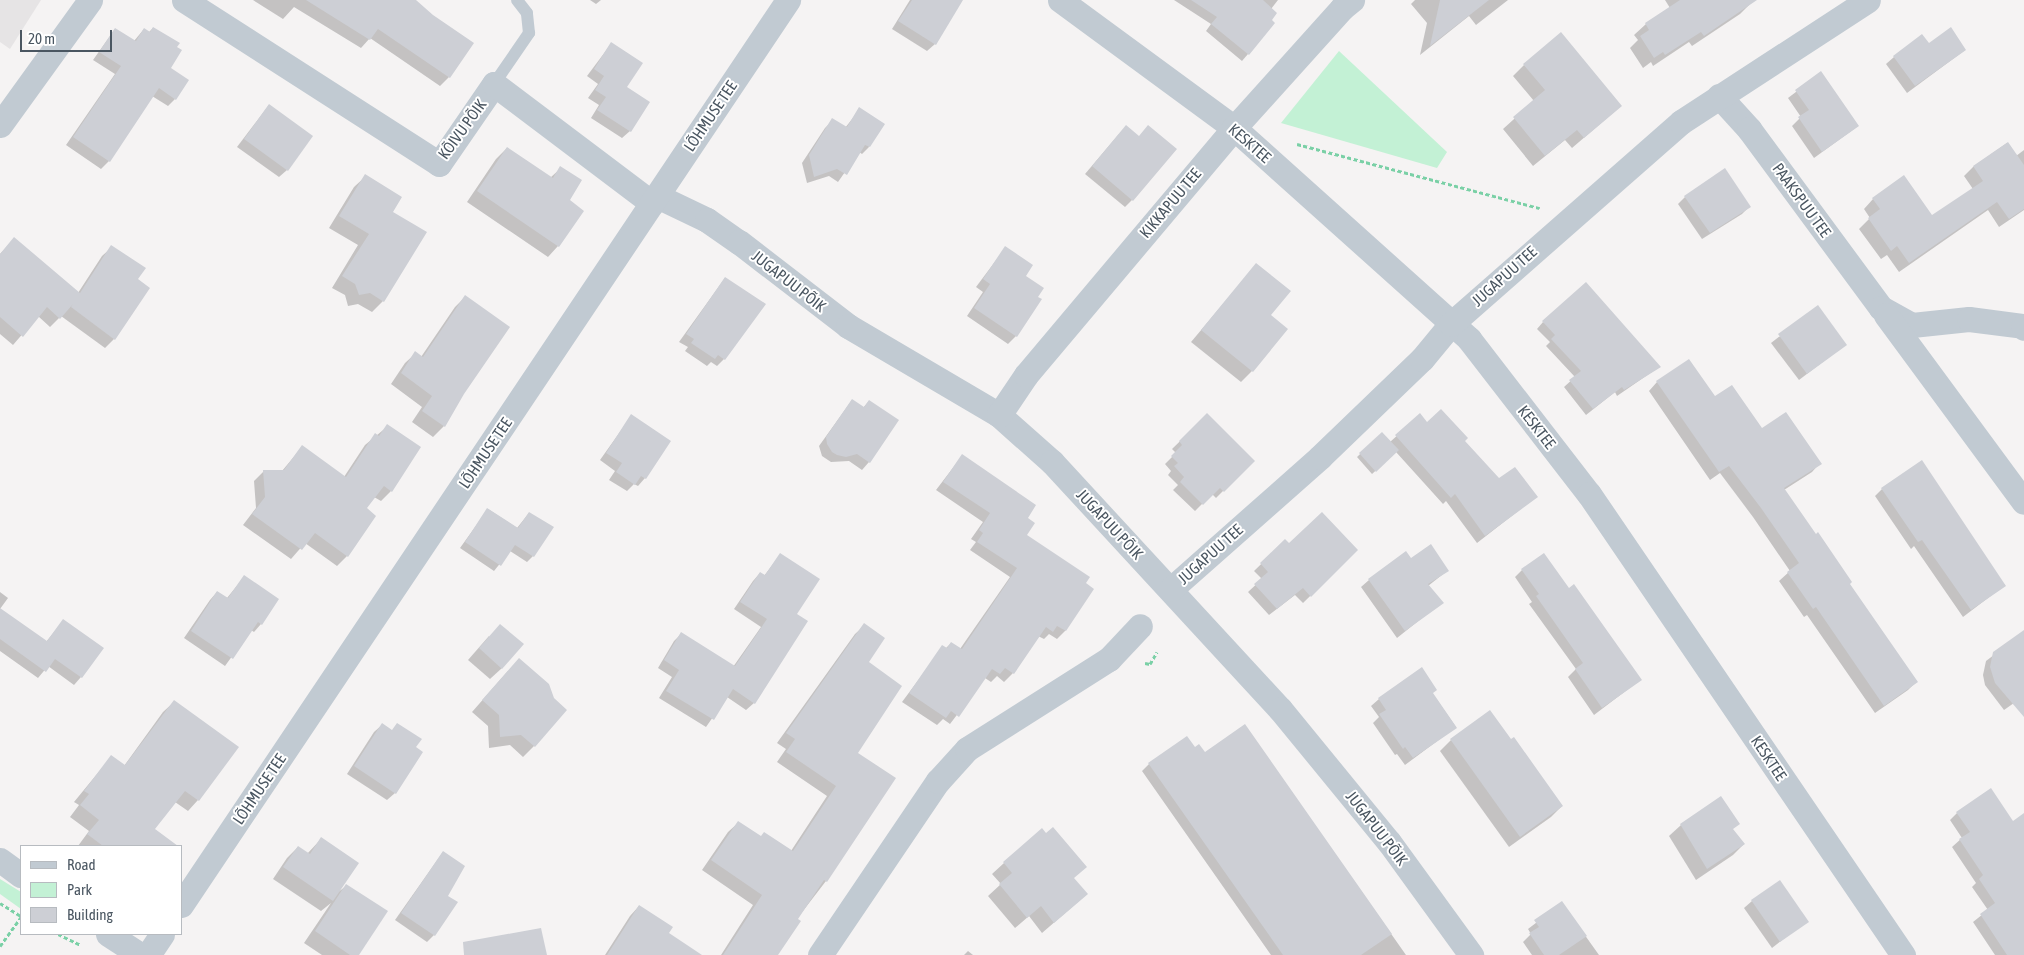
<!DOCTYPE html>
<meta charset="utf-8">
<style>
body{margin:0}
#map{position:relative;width:2024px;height:955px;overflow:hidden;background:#f5f3f3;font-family:"Asap Condensed",sans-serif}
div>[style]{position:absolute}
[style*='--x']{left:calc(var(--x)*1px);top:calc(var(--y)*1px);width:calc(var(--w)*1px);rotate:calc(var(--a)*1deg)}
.education>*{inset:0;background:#e6e4e5}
.green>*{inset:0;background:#c3f1d5}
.shadow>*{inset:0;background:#0003}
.building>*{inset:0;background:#cdcfd5}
.path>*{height:3px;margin-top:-1.5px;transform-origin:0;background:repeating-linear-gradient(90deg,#7ad0a6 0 4px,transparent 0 6.5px)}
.lane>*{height:12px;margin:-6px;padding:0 6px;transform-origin:6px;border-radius:6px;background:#c1cad2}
.street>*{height:25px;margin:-12.5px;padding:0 12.5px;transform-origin:12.5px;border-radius:12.5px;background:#c1cad2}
span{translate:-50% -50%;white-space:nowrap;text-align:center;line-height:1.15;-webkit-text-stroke:4px #fff;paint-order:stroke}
.street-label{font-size:16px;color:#4a5661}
.legend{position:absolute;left:20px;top:845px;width:162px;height:90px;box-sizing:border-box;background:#fff;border:1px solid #b7bbc0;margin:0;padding:6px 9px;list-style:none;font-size:15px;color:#4a5661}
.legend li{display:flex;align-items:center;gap:10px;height:25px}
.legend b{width:25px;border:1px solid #b7bbc0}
.scale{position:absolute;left:20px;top:30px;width:92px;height:22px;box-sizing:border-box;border:2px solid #4a5661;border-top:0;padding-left:6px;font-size:15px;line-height:18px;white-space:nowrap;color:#4a5661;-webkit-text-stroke:4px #fff;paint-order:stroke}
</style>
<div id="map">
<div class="education">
<i style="clip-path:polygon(0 0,41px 0,10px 49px,0 42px)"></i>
</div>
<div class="green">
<i style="clip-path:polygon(1339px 51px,1447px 152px,1437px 168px,1281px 123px)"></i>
<i style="clip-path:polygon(0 879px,21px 892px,21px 909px,0 894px)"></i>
</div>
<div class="shadow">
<i style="clip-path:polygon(253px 0,414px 0,449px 77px,440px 86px,370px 38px,361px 48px,294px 7px,283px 19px)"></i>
<i style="clip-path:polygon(590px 0,601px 0,596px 4px)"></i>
<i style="clip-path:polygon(910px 0,941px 0,935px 44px,927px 51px,892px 29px)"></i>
<i style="clip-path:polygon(1174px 0,1278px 0,1271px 9px,1248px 54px,1242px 61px,1206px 31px,1211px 24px)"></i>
<i style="clip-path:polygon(1415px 0,1508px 0,1476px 25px,1469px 16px,1420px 55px,1427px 23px,1411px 4px)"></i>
<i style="clip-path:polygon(1665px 0,1749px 0,1751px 3px,1740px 14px,1692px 46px,1689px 42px,1653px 66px,1651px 62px,1643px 68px,1630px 48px,1638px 40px,1634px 35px,1646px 24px,1670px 8px)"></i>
<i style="clip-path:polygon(153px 28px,169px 68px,175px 99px,168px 106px,152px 96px,109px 161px,101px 169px,66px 145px,115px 74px,93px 60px,115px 29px,134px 41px,144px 29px,149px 32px)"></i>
<i style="clip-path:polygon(611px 44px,626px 87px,630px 131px,622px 138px,591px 118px,599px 105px,588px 98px,598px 84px,587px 76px)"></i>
<i style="clip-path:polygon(1928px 45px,1965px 50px,1907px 93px,1886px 64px,1894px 57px)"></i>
<i style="clip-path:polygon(1524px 65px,1621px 106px,1572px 148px,1565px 140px,1533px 166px,1503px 129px,1534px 101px,1513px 76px)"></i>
<i style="clip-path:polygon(1821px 73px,1858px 126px,1814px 158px,1792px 126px,1801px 117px,1788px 98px)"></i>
<i style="clip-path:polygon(269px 105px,287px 170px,279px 177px,237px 147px)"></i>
<i style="clip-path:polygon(860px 109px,869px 147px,862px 154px,859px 152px,838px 182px,829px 176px,807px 183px,802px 163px,825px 128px,833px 120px,845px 128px)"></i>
<i style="clip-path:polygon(1119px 134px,1132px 200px,1125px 207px,1085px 174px)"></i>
<i style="clip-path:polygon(2007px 143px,2016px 156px,2024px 150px,2024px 210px,1999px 227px,1988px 210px,1899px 272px,1887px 255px,1881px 259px,1859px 229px,1870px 218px,1864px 209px,1873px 199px,1904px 177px,1932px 217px,1973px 189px,1964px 176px,1973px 167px)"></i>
<i style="clip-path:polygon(507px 148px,550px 178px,561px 168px,568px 201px,558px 246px,548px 257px,467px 202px,496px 159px)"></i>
<i style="clip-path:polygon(366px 176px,391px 212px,383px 301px,372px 312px,358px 304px,348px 306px,345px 295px,332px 288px,358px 245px,329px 228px,354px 187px)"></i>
<i style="clip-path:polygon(1685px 197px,1749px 207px,1742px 214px,1702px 239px,1678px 204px)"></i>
<i style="clip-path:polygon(14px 239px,78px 293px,102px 256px,112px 247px,136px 280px,114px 339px,105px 348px,61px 316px,50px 327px,38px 316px,13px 345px,0 334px,0 254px)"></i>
<i style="clip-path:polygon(1006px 247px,1024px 277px,1016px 336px,1008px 344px,967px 316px,983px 292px,976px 287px)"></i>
<i style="clip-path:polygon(1256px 265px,1270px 315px,1252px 371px,1241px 382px,1191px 342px)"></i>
<i style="clip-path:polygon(725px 278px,764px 305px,724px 359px,717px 366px,711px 362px,707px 366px,685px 351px,688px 347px,679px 342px)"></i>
<i style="clip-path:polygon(465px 297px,463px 393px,444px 426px,433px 437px,412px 422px,422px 407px,391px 384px,405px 363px,416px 353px,421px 357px,455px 307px)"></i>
<i style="clip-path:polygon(1818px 307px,1845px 345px,1799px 380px,1771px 343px)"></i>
<i style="clip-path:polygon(1543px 322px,1659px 367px,1617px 396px,1615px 392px,1586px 415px,1564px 387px,1575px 377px,1546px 346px,1550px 342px,1537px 329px)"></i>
<i style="clip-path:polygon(1657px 382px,1714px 398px,1761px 430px,1820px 463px,1812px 472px,1784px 490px,1916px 682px,1908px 690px,1875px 713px,1807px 615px,1804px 617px,1779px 581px,1790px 571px,1753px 517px,1720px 473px,1710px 480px,1649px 391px)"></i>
<i style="clip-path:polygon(852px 400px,863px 408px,869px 401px,869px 462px,862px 470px,849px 461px,831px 462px,822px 456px,819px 446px)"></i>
<i style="clip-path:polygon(632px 415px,645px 478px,638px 486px,634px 484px,627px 491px,609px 480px,615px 471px,600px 460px)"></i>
<i style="clip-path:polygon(1207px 415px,1253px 461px,1216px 498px,1212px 494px,1195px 511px,1173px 490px,1178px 485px,1168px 475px,1171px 471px,1165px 464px,1176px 453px,1172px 449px)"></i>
<i style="clip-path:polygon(1420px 415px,1427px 423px,1464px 441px,1499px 480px,1536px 497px,1477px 543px,1446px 501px,1443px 504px,1396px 452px,1372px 474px,1357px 457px,1382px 433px,1390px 442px)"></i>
<i style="clip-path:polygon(388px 426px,391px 491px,381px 501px,374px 497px,365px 508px,347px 556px,337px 566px,305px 543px,291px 559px,243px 525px,256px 508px,254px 481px,264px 471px,282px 471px,302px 447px,344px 477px,365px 445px)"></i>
<i style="clip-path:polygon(962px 456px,1026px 518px,1026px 535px,1092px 589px,1065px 631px,1057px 639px,1049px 634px,1044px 639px,1038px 636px,1013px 673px,1004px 682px,997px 676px,991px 682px,985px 678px,950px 724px,943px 719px,937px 725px,902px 702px,943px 647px,945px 649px,951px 643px,960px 649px,1010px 577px,970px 550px,976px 542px,971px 539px,983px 522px,936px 490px)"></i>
<i style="clip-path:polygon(1882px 489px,2005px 585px,1963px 617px,1914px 546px,1911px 549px,1875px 496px)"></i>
<i style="clip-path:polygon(488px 509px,517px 528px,529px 513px,533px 556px,527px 562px,510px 551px,494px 571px,460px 548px)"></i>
<i style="clip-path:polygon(1285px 541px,1289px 545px,1357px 550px,1303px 603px,1295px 595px,1269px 615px,1248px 592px,1262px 579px,1254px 571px)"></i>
<i style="clip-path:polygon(780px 555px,754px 703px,746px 710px,727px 697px,706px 727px,659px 698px,672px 677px,658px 668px,674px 641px,681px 634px,733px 667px,761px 627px,734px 609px,753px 581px,760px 573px,764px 576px)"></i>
<i style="clip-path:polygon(1410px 560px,1447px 571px,1428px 586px,1442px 602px,1397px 638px,1361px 587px,1369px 580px)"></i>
<i style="clip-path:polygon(1522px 570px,1568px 590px,1640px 680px,1594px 715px,1568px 677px,1576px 669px,1529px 604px,1532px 602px,1515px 577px)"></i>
<i style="clip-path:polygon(244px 577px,261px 624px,254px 632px,251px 630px,225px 666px,184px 638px,210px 600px,217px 592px,227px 598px)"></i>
<i style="clip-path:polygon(0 592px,8px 598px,0 609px,46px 642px,63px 621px,81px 677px,74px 685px,48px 666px,38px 678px,0 651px)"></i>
<i style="clip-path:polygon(865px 625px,867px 663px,856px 753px,826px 881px,796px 920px,777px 955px,721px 955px,753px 905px,702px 870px,728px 832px,738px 823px,760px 837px,791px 851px,827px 796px,777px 762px,786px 749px,777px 743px,855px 634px)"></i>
<i style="clip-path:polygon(2024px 632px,2024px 696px,2004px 710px,1985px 685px,1983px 675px,1986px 661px)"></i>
<i style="clip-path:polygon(489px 636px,502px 668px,490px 679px,468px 660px)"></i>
<i style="clip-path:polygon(508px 671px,553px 699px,534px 746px,523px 757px,510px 745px,489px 748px,488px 726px,472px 712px)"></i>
<i style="clip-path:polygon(1432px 693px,1456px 727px,1405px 765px,1397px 754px,1395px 755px,1373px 723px,1379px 717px,1371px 706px,1379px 699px)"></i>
<i style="clip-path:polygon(174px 702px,198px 800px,188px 811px,175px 802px,154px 829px,171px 842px,168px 846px,78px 846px,89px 831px,70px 817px,79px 805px,74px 802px,111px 757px,124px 766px,163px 712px)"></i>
<i style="clip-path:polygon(382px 725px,415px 748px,395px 793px,387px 800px,347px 774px,374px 732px)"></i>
<i style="clip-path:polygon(1245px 726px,1406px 955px,1271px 955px,1142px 771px,1149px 764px,1195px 749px,1205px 754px)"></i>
<i style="clip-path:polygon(1451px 740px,1562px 806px,1551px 817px,1509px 847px,1440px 751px)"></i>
<i style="clip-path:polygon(1957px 813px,2013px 822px,2024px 815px,2024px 955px,1995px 955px,1973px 922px,1988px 910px,1972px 887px,1976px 883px,1952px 847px,1962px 838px,1950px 820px)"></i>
<i style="clip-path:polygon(1681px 825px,1732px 829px,1744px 844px,1733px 855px,1696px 880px,1669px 836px)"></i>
<i style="clip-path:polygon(321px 839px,337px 893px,346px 886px,357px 955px,322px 955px,304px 943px,331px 903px,321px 911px,273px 879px,287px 858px,298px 847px,307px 854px)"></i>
<i style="clip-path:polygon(443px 852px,446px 896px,434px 935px,427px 942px,395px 920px)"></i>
<i style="clip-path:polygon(1004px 863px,1073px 879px,1087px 894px,1042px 933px,1029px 916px,1015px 928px,988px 896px,1001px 884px,992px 874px)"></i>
<i style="clip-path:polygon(1752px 901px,1807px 921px,1772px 948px,1744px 908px)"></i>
<i style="clip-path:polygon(1562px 903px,1599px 955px,1532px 955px,1523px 942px,1531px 934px,1528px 929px)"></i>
<i style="clip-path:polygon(639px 906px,667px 933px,700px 955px,605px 955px,630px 916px)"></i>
<i style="clip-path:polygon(968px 951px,973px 955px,964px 955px)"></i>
</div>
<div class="building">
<i style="clip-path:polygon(306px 0,416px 0,433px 15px,474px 43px,450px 78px,378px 29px,370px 40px)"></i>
<i style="clip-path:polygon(912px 0,963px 0,936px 45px,898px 21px)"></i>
<i style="clip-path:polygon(1191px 0,1263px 0,1277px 13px,1272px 20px,1275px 23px,1249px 55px,1211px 24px,1217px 17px)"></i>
<i style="clip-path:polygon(1440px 0,1489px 0,1430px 46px)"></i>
<i style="clip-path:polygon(1680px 0,1757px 0,1704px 36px,1701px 32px,1665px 55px,1663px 52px,1654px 58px,1640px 36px,1649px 30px,1645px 23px)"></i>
<i style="clip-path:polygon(153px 27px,180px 43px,177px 47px,182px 50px,171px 68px,189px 80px,176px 100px,159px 88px,110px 162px,73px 137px,121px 66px,99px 52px,115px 28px,136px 41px,144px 28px,150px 32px)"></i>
<i style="clip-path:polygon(1951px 27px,1966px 50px,1915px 86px,1893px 56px,1922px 34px,1929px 43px)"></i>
<i style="clip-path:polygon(1561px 32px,1622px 106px,1584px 138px,1577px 130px,1545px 156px,1513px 117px,1545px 90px,1523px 64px)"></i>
<i style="clip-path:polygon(611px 42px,643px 63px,627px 87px,650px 102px,631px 132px,597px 110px,606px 97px,595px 90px,604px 76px,594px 69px)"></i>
<i style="clip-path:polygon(1821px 71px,1859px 126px,1822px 152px,1798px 117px,1809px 110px,1795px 90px)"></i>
<i style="clip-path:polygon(269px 104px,313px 136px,288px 171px,244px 139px)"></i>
<i style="clip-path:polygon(859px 107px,885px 124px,870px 147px,865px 145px,847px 175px,837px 169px,814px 177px,809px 155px,832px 118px,847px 127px)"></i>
<i style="clip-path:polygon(1126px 125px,1139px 136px,1148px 125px,1177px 149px,1133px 201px,1092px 166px)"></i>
<i style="clip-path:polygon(2008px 142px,2024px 165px,2024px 209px,2009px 219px,1997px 202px,1909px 263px,1897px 246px,1891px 251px,1868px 218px,1880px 209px,1872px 198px,1904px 175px,1932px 215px,1983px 181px,1973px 166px)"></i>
<i style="clip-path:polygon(507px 147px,553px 178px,560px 166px,582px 180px,570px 200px,584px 211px,559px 247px,477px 191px)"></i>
<i style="clip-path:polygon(1725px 168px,1751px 207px,1710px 233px,1684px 196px)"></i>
<i style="clip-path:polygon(365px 174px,402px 197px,393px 212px,427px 232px,384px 302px,370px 293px,359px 295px,355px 284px,342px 276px,369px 234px,339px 216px)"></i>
<i style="clip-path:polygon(14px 237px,80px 293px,111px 245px,146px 268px,138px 279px,150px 288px,115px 340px,71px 307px,73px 304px,60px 319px,47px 307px,23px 337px,0 317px,0 254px)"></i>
<i style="clip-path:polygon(1005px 246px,1033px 265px,1026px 276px,1044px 288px,1038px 297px,1042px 299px,1017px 337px,974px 308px,990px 284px,983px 279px)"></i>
<i style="clip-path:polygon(1256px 263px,1291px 291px,1271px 315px,1288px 329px,1253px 372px,1201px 330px)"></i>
<i style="clip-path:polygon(725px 277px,766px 304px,725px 360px,718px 355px,715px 359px,691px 343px,694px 339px,686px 334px)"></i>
<i style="clip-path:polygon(1586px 282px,1661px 367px,1624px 390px,1622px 387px,1593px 409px,1569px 380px,1581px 371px,1551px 339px,1555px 335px,1542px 321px)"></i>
<i style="clip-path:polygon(465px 295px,510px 327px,464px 394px,445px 427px,422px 411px,432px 396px,401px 373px,415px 351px,423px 357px)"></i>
<i style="clip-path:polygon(1818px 305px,1847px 345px,1807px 374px,1778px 334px)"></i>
<i style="clip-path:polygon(1689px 359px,1715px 396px,1732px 385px,1762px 428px,1786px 412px,1822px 464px,1784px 488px,1816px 534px,1818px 532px,1852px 582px,1850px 584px,1918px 682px,1884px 706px,1816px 607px,1813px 609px,1787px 572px,1799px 563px,1761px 508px,1729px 466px,1719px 472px,1656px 381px)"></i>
<i style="clip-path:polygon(852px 399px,864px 407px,869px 400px,899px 420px,870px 463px,857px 454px,846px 457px,837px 455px,832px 452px,827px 444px,826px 437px)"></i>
<i style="clip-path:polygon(1441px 409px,1468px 438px,1465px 441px,1499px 478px,1515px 467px,1538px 497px,1485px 536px,1455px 494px,1451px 498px,1395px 435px,1420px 413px,1427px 422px)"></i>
<i style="clip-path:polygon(1207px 413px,1255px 461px,1224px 492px,1220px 488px,1203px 505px,1180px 482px,1184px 477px,1174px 466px,1178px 463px,1171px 456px,1182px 445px,1179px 441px)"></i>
<i style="clip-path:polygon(631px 414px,671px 441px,646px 479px,641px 476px,635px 485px,616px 472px,622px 463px,606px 453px)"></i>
<i style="clip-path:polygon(387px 424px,421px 447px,392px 492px,384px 486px,367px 508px,376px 516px,348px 557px,315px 533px,302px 550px,252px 514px,265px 497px,263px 470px,284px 470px,302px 445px,346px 477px,375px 433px,379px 436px)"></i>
<i style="clip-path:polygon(1382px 432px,1399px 450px,1376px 472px,1359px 453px)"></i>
<i style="clip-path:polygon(962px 454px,1036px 505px,1028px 518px,1035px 523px,1027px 535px,1090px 577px,1086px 583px,1094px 589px,1066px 631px,1057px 626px,1053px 632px,1046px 627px,1014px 674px,1005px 668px,1000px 674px,992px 669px,959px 717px,951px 711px,946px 718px,909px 693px,942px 645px,947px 648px,951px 642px,962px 649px,1017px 568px,977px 542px,983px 533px,979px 530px,990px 513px,943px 482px)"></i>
<i style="clip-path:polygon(1922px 460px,2006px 586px,1971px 610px,1922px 540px,1918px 542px,1881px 488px)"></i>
<i style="clip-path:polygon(487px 508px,518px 528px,529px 512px,554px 527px,534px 557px,515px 545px,501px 566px,465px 542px)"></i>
<i style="clip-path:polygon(1322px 512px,1358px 550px,1311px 597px,1303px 588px,1277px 609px,1254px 584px,1268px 572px,1260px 563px,1285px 539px,1289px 543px)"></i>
<i style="clip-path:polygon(1431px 544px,1449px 571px,1428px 584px,1444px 603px,1405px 631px,1368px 579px,1406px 551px,1411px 558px)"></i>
<i style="clip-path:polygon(780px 553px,820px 579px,797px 614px,808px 621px,755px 704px,733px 689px,714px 720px,666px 691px,679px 670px,664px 660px,681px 632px,735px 666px,767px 619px,740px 602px,760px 572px,765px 575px)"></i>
<i style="clip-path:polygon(1544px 553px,1569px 588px,1574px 584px,1642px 680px,1602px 708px,1575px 669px,1583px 663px,1536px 596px,1539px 594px,1521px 569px)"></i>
<i style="clip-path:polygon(244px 575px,279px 599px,262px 625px,258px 622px,233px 659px,191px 631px,217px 591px,228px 598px)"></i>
<i style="clip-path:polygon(0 608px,47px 641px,63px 619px,104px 648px,82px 678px,55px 659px,46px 672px,0 639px)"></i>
<i style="clip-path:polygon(864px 623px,885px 638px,869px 662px,902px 686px,858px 753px,896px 778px,827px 882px,824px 880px,798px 919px,801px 921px,778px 955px,723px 955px,762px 895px,711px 860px,738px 821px,761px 836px,764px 832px,793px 851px,836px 786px,786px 752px,795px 739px,786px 733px)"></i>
<i style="clip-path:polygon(500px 624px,524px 644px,502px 669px,479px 648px)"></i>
<i style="clip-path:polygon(2024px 630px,2024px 717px,1995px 683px,1990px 667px,1993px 652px)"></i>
<i style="clip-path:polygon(519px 658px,549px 684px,554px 698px,567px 710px,535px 747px,521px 735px,500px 737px,499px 715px,482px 700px)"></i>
<i style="clip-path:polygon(1422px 667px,1437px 690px,1433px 693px,1457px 728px,1413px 758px,1405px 747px,1403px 749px,1379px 714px,1386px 710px,1378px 698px)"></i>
<i style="clip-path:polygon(174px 700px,239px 747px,199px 801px,185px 791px,155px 829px,178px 846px,103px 846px,87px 834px,99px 820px,80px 805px,89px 794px,84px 791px,111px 755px,125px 765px)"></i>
<i style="clip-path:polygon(1490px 710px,1511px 739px,1514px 737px,1563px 806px,1520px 837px,1450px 739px)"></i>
<i style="clip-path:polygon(382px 723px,392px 730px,397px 723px,422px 739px,416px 747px,423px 752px,396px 794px,354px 766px)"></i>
<i style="clip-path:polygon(1245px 724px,1392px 934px,1361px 955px,1283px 955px,1148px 763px,1187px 736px,1195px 747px,1199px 744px,1205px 752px)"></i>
<i style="clip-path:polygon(1991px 788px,2013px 821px,2024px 813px,2024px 955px,2007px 955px,1980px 914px,1995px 903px,1979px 879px,1983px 875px,1959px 839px,1970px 832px,1956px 812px)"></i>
<i style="clip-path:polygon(1721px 796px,1740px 824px,1733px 829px,1745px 844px,1707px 869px,1680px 824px)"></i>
<i style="clip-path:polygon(1053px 827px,1087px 867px,1074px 878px,1088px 894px,1054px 923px,1041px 906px,1027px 918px,999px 884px,1012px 873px,1003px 862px,1042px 828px,1046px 833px)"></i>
<i style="clip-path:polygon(321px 837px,359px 863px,333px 901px,283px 867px,298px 846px,310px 854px)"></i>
<i style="clip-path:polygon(443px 851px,465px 866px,448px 896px,458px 902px,435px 936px,401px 913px)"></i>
<i style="clip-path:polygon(1780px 880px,1809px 922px,1780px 942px,1751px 900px)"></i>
<i style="clip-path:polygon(346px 884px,388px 911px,359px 955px,350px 955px,315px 931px)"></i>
<i style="clip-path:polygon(1562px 901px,1587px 936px,1559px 955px,1544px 955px,1529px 933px,1539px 927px,1534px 920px)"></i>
<i style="clip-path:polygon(639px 905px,673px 927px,669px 933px,702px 955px,607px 955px)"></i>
<i style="clip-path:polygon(541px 928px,547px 955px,464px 955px,463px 942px)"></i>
</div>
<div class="path">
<i style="--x:1297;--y:144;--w:251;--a:14.8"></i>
<i style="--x:1145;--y:663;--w:5;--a:11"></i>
<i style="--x:1150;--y:664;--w:14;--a:-60"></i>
<i style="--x:0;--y:903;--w:25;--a:32"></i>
<i style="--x:58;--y:934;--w:25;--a:26"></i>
<i style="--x:0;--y:946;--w:36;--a:-54"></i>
</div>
<div class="lane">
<i style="--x:494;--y:84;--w:62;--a:-55.5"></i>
<i style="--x:529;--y:33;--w:20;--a:-96"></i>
<i style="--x:527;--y:13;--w:16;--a:-128"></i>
</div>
<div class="street">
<i style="--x:184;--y:0;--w:303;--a:32.7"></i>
<i style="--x:439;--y:164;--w:97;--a:-55.5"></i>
<i style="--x:494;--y:84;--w:198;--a:37"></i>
<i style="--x:1060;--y:0;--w:216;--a:36.3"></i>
<i style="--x:1234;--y:128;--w:316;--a:41.9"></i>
<i style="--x:1469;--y:339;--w:196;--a:52.3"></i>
<i style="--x:1589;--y:494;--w:558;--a:55.74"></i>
<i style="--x:1719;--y:96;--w:45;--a:47.7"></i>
<i style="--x:1749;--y:129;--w:222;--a:53.6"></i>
<i style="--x:1881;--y:308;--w:35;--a:29"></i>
<i style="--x:1912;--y:325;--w:57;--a:-6"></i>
<i style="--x:1969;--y:319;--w:54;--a:7.4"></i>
<i style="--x:2023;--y:326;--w:2;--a:63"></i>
<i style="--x:0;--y:125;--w:154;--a:-54.2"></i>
<i style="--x:657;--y:196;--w:55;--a:25.6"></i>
<i style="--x:707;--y:220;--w:39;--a:35"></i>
<i style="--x:739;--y:242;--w:138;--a:37.6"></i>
<i style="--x:848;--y:326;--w:175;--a:30.5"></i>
<i style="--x:999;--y:415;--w:71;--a:41.6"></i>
<i style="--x:1052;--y:462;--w:336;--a:47.3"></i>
<i style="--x:1280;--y:709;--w:172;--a:50.7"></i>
<i style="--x:1389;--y:842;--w:140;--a:54"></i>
<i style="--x:1886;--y:315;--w:232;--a:53.6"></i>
<i style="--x:999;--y:415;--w:48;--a:-56"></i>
<i style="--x:1026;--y:375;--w:323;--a:-49.9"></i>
<i style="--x:1234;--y:128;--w:161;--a:-48"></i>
<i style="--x:1342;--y:8;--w:13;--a:-39"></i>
<i style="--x:1171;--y:589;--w:199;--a:-41.5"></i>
<i style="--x:1320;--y:457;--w:141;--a:-43.9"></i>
<i style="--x:1422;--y:359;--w:45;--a:-50.4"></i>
<i style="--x:1451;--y:324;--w:306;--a:-41.3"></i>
<i style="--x:1681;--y:122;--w:223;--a:-33.1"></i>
<i style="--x:0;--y:860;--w:26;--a:36"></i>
<i style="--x:181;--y:905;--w:1090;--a:-56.15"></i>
<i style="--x:108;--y:934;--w:38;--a:33"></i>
<i style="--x:148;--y:955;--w:25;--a:-56"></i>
<i style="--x:820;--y:955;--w:210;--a:-55.9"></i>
<i style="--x:938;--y:781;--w:43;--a:-47.8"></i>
<i style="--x:967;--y:749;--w:168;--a:-32.4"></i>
<i style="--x:1109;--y:659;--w:45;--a:-46.8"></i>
</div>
<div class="street-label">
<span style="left:710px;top:116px;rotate:-56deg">LÕHMUSE TEE</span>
<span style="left:462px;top:129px;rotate:-54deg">KÕIVU PÕIK</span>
<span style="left:1250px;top:143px;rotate:41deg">KESKTEE</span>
<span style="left:1802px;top:200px;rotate:54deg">PAAKSPUU TEE</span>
<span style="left:1170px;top:203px;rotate:-50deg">KIKKAPUU TEE</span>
<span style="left:1504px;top:276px;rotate:-42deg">JUGAPUU TEE</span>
<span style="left:789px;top:281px;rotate:38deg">JUGAPUU PÕIK</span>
<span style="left:1537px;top:427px;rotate:52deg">KESKTEE</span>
<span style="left:485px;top:453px;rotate:-56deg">LÕHMUSE TEE</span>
<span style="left:1110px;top:524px;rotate:47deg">JUGAPUU PÕIK</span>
<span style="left:1210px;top:554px;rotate:-42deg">JUGAPUU TEE</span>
<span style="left:1769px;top:758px;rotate:56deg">KESKTEE</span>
<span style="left:259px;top:789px;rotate:-56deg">LÕHMUSE TEE</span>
<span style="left:1377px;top:828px;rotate:52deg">JUGAPUU PÕIK</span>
</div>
<ul class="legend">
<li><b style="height:6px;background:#c1cad2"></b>Road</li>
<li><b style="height:14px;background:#c3f1d5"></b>Park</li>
<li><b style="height:14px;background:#cdcfd5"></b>Building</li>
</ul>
<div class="scale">20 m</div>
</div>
